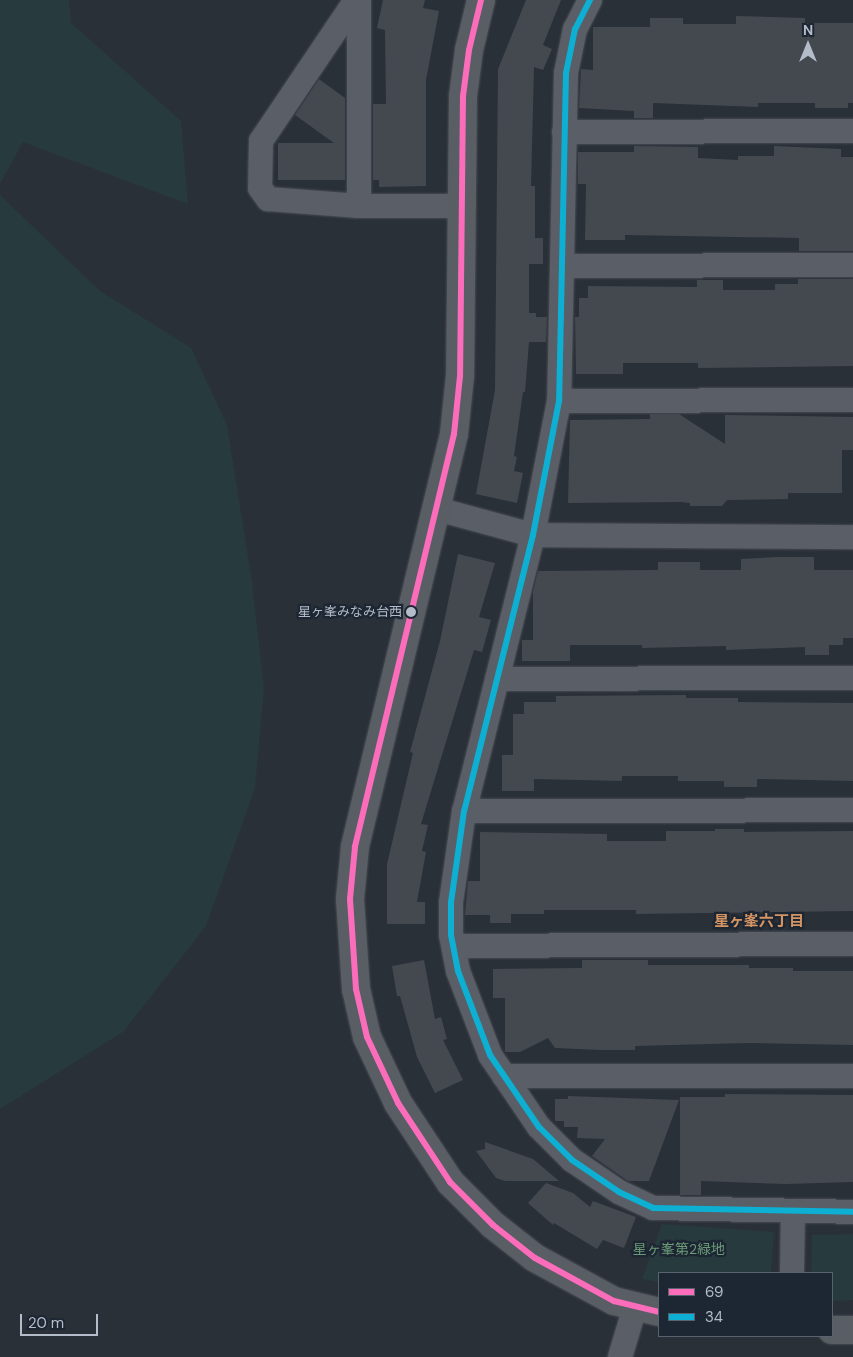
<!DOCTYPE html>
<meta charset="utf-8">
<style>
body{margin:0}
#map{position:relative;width:853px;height:1357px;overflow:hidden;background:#2a3038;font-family:"DM Sans","Noto Sans JP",sans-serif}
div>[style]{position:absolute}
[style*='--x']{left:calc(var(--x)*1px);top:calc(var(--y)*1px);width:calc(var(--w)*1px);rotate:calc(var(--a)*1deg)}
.green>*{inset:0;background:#273a3e}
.building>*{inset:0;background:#444950}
.roads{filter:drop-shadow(0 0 1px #484c53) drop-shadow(0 0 1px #484c53)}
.street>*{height:24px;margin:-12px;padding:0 12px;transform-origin:12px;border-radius:12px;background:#5a5e66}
.secondary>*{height:28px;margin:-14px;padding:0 14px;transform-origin:14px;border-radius:14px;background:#595d64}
.bus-1>*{height:6px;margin:-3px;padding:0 3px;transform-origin:3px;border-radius:3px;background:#fb6dba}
.bus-2>*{height:6px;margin:-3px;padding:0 3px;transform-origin:3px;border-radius:3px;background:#0dafd3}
.dots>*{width:14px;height:14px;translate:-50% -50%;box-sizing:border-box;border:2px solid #1d2633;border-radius:50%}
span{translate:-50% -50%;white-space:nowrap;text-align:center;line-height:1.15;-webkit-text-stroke:4.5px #1d2633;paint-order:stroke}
.bus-label{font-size:13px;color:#b4bcc9}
.right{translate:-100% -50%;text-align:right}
.park-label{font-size:14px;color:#6b9a76}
.neighbourhood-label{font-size:15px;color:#d59563;font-weight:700}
.legend{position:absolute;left:658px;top:1272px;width:175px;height:65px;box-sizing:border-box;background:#1d2633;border:1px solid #59626f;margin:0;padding:6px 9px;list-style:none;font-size:15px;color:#b4bcc9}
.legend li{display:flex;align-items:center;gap:10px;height:25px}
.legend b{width:25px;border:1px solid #59626f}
.north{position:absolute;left:783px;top:20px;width:50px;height:50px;-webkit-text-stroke:4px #1d2633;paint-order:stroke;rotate:0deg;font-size:14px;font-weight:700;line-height:20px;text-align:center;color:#b4bcc9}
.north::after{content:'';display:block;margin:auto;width:18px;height:22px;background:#b4bcc9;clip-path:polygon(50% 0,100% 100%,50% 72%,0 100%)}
.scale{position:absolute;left:20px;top:1314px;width:78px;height:22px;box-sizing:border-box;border:2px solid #b4bcc9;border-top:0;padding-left:6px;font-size:15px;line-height:18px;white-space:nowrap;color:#b4bcc9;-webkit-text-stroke:4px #1d2633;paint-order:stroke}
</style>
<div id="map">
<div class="green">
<i style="clip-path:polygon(0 0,69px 0,71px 23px,181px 121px,188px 204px,23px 142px,0 184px)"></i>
<i style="clip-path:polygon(0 195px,100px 291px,191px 348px,227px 425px,252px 582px,264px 689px,255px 788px,206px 926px,123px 1032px,0 1109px)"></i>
<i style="clip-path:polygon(662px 1224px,774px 1232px,771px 1273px,659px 1273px,659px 1282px,642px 1279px)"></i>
<i style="clip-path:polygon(853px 1234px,853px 1300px,832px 1301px,832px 1273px,811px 1273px,812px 1235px)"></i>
</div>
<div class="building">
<i style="clip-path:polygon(383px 0,425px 0,423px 8px,439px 11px,426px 80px,426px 186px,379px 187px,379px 180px,373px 180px,373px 104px,386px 104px,385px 30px,377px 28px)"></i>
<i style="clip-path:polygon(526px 0,561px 0,543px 45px,552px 49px,543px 70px,534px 67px,531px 186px,535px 186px,535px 238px,543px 238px,543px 264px,529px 264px,529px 313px,536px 313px,536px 317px,547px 317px,546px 342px,529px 342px,525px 392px,523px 392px,514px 456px,517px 457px,514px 471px,523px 473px,517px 503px,476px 494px,495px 390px,498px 69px)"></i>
<i style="clip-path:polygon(736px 16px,805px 18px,805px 23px,853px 23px,853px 103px,848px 103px,848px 108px,815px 108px,815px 103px,758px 103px,758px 107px,653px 103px,653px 118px,634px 118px,634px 111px,579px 108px,581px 69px,593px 70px,593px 27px,650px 27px,650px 18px,683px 18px,683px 24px,736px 24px)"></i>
<i style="clip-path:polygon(319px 79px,345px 98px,345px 180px,278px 180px,278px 143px,334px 143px,295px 115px)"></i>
<i style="clip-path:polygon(634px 146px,698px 147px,698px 158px,738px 160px,738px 156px,774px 156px,774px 146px,841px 149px,841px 157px,853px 157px,853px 251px,799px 251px,799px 238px,625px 235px,625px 240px,585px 240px,586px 184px,578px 184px,578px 152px,634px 152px)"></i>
<i style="clip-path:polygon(798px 279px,853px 279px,853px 366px,698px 368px,698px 363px,623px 363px,623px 374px,576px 374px,575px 317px,579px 317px,579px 298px,588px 298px,588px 286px,697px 287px,697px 280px,723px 280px,723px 290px,775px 290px,775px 284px,798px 284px)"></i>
<i style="clip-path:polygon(650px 414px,679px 414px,725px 444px,725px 415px,853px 417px,853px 450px,842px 450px,842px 493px,788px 493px,788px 499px,727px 500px,722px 506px,690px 506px,690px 503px,681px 502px,568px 503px,570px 420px,650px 419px)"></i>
<i style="clip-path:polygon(458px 554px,495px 563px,479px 617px,491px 620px,482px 652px,474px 650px,421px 824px,428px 825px,422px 851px,426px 852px,417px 902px,425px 902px,425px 924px,387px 924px,387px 864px,413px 753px,410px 752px,440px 641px)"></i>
<i style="clip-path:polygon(777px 557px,814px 557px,814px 570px,853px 570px,853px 638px,843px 638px,843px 645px,829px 645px,829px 655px,805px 655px,805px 647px,726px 650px,726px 646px,642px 648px,642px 645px,570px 645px,570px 661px,522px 661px,522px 640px,533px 640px,533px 591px,538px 571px,658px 570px,658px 562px,700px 562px,700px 570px,741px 570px,741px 559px)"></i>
<i style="clip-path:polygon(686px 695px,686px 698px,738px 698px,738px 702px,853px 703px,853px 781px,757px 779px,757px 787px,724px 787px,724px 781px,678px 781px,678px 776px,622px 776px,622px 781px,534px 779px,534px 791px,502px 791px,502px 755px,513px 755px,513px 714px,524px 714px,524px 702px,556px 702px,556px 696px)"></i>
<i style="clip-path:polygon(715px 829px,744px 829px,744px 832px,853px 831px,853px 911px,636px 914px,636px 910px,544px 910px,544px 914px,511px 914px,511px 923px,490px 923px,490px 915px,465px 915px,468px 881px,480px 881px,480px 832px,607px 834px,607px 841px,666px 841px,666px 831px,715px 831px)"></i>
<i style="clip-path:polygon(424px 960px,435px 1019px,441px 1017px,447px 1039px,443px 1040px,463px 1080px,435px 1093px,417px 1057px,400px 996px,397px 996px,392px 966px)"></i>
<i style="clip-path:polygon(582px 960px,648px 960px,648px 965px,749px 965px,749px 968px,793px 968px,793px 971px,853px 971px,853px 1045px,747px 1043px,635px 1046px,635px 1050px,601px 1050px,555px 1048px,548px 1038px,520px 1052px,505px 1052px,505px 998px,493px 998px,493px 969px,582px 968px)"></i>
<i style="clip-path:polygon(725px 1094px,853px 1095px,853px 1182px,786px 1184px,701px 1181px,701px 1195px,680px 1195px,680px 1097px,725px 1097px)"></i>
<i style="clip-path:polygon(568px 1096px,679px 1100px,649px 1181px,628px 1181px,592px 1156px,605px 1139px,577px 1138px,578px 1127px,564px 1127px,564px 1121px,555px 1121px,555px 1099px,568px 1099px)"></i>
<i style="clip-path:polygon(485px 1142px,533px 1159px,559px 1181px,505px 1181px,496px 1178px,476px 1151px,485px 1149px)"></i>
<i style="clip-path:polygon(546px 1183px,573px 1193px,590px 1207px,593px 1201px,636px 1217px,624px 1248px,603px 1240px,597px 1249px,554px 1223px,553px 1225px,528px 1203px)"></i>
</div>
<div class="roads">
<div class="street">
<i style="--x:356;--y:0;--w:170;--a:124"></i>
<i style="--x:261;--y:141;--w:47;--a:91.2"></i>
<i style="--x:260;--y:188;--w:14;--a:54"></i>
<i style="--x:268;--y:199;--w:91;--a:4.4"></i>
<i style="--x:359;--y:206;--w:105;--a:0"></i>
<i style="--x:590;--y:0;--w:33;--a:117"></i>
<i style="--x:575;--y:29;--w:45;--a:101.6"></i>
<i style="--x:566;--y:73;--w:328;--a:91.2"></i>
<i style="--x:559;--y:401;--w:136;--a:101"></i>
<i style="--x:533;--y:535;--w:284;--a:104"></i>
<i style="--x:464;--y:811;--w:92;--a:98.1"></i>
<i style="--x:451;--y:902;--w:33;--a:90"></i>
<i style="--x:451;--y:935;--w:37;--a:79"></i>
<i style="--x:458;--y:971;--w:90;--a:69.1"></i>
<i style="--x:490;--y:1055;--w:87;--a:55.8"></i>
<i style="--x:539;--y:1127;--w:47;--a:45"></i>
<i style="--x:572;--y:1160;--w:57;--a:34.2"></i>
<i style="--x:619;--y:1192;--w:38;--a:25"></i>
<i style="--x:653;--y:1208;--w:200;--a:1.1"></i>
<i style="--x:564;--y:132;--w:289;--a:-0.2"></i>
<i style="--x:359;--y:206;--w:206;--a:-90"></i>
<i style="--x:562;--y:266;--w:291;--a:-0.2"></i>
<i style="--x:559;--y:401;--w:294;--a:-0.2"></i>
<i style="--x:437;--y:509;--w:99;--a:15.2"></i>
<i style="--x:533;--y:535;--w:320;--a:0.4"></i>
<i style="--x:497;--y:679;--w:356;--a:-0.2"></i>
<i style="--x:464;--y:811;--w:389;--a:-0.1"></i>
<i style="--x:454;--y:946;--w:399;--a:-0.3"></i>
<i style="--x:504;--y:1076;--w:349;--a:0"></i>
<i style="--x:792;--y:1273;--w:62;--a:-89.1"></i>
<i style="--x:620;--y:1357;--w:52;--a:-73.3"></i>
</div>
<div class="secondary">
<i style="--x:481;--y:0;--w:51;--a:103.5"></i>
<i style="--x:469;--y:50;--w:46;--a:97.4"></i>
<i style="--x:463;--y:96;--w:280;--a:90.6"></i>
<i style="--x:460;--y:376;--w:58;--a:95.9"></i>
<i style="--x:454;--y:434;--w:425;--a:103.5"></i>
<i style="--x:355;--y:847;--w:52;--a:95.5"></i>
<i style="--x:350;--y:899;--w:90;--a:86.2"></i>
<i style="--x:356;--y:989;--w:49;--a:77.1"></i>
<i style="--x:367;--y:1037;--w:73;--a:64.8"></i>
<i style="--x:398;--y:1103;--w:95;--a:56.6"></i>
<i style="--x:450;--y:1182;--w:61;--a:45"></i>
<i style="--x:493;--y:1225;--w:53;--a:38.2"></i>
<i style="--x:535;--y:1258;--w:90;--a:28.6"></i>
<i style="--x:614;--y:1301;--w:46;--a:13.7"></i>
<i style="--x:832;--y:1330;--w:21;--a:0"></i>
</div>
</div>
<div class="bus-1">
<i style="--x:481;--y:0;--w:51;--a:103.5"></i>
<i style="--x:469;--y:50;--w:46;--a:97.4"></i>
<i style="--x:463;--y:96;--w:280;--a:90.6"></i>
<i style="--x:460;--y:376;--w:58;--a:95.9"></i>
<i style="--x:454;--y:434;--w:425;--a:103.5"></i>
<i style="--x:355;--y:847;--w:52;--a:95.5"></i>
<i style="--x:350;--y:899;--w:90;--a:86.2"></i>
<i style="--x:356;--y:989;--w:49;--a:77.1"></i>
<i style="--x:367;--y:1037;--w:73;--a:64.8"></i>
<i style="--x:398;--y:1103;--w:95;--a:56.6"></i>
<i style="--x:450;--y:1182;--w:61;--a:45"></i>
<i style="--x:493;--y:1225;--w:53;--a:38.2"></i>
<i style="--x:535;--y:1258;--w:90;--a:28.6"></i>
<i style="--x:614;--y:1301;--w:46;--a:13.7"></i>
</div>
<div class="bus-2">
<i style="--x:590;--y:0;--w:33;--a:117"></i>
<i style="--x:575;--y:29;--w:45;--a:101.6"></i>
<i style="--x:566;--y:73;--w:328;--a:91.2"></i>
<i style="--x:559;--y:401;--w:136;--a:101"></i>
<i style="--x:533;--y:535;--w:284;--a:104"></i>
<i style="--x:464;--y:811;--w:92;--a:98.1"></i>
<i style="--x:451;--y:902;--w:33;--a:90"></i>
<i style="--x:451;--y:935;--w:37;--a:79"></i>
<i style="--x:458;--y:971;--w:90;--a:69.1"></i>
<i style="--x:490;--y:1055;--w:87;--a:55.8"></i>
<i style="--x:539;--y:1127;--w:47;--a:45"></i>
<i style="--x:572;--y:1160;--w:57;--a:34.2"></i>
<i style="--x:619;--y:1192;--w:38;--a:25"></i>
<i style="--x:653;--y:1208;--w:200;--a:1.1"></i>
</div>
<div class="dots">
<i style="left:411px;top:612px;background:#b4bcc9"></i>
</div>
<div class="bus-label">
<span class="right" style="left:402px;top:612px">星ヶ峯みなみ台西</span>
</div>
<div class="park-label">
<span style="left:679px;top:1249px">星ヶ峯第2緑地</span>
</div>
<div class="neighbourhood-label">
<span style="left:759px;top:922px">星ヶ峯六丁目</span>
</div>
<ul class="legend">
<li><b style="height:6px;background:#fb6dba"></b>69</li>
<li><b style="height:6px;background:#0dafd3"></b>34</li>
</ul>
<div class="north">N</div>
<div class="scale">20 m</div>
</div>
